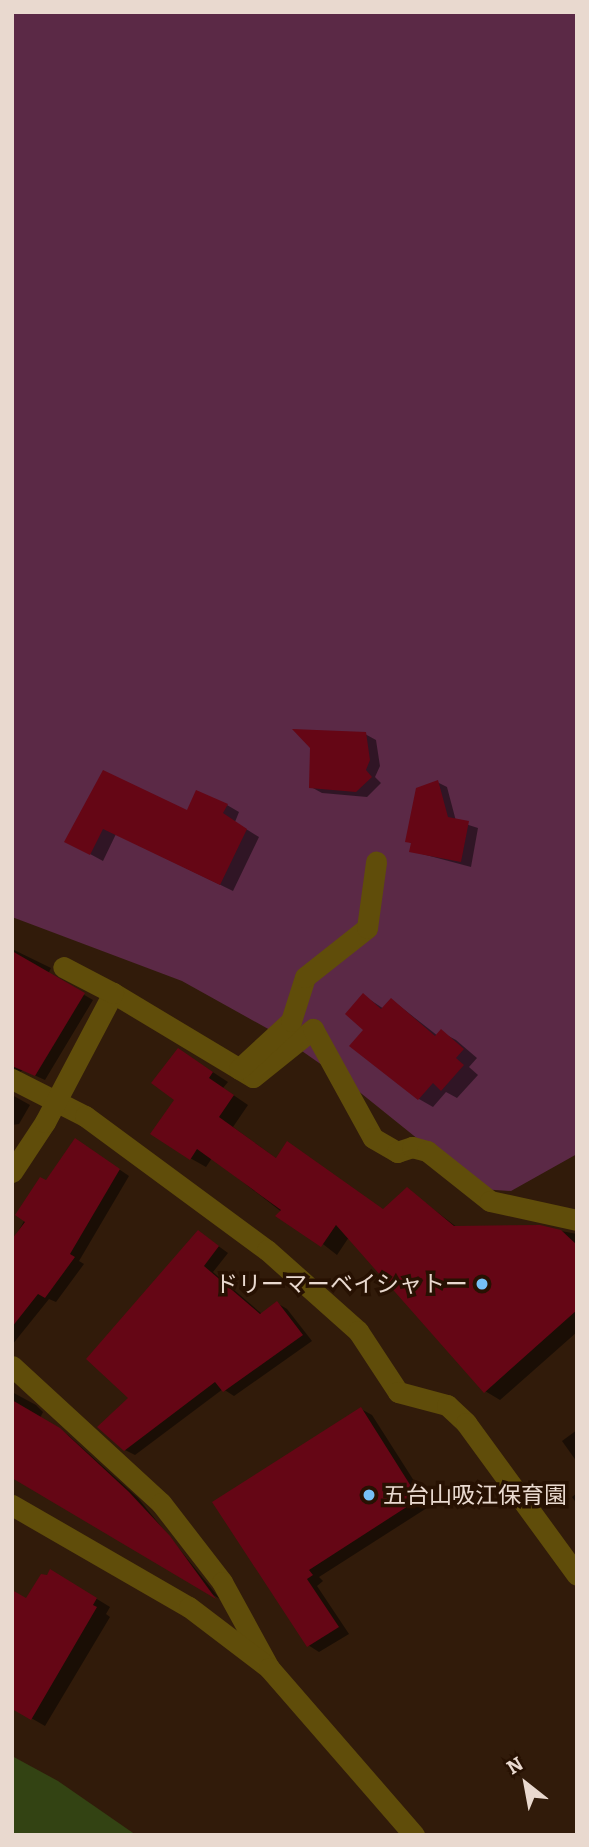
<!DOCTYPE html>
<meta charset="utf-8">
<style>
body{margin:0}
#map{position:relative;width:589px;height:1847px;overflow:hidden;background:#311b0a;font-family:Bitter,"Noto Sans JP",serif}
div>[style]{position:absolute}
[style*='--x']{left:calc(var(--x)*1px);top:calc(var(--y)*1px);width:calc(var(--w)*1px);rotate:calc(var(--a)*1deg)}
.green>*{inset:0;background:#5b2946}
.water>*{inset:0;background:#334313}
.shadow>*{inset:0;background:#0007}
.building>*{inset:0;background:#650615}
.minor>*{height:21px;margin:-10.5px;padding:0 10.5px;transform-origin:10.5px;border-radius:10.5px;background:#604d0a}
.tertiary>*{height:21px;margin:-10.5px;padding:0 10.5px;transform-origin:10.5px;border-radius:10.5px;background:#604d0a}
.dots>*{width:19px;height:19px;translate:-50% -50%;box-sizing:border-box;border:4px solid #271102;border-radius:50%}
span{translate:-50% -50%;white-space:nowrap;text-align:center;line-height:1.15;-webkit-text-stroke:7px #271102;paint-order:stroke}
.poi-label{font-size:23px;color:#e9d9cf}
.right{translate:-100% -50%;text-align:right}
.left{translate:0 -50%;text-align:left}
.frame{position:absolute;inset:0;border:14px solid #e9d9cf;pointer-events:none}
.north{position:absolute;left:491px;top:1749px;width:70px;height:70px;-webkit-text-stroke:5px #271102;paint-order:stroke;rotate:329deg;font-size:19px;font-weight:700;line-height:28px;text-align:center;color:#e9d9cf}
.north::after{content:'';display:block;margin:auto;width:24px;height:32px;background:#e9d9cf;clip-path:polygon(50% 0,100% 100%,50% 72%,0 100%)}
</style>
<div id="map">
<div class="green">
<i style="clip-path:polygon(12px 12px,577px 12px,577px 1154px,511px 1191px,480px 1189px,352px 1086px,279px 1035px,182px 981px,12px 917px)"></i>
</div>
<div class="water">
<i style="clip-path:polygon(12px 1756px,58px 1781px,136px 1835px,12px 1835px)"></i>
</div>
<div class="shadow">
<i style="clip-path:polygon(365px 734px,376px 740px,380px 766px,375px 777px,381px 783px,367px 797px,322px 793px,311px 787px)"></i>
<i style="clip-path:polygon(103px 772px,188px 812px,227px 805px,239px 812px,235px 822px,259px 837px,233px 891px,116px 834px,103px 861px,79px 848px)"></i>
<i style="clip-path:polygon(437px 782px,447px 787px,456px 821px,478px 828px,471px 867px,411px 851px,413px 844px,407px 841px)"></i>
<i style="clip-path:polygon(12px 949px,51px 968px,48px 974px,93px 1000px,45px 1080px,23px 1070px,12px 1077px)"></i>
<i style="clip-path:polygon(363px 995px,384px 1009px,392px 1000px,438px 1036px,441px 1032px,456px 1040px,477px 1058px,469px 1067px,478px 1075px,457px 1098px,446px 1092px,433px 1107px,419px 1099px,366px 1030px)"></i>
<i style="clip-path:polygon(179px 1050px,228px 1082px,223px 1088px,248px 1105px,233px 1127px,277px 1159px,384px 1210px,407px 1189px,458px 1228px,540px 1227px,577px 1234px,577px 1332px,500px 1400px,485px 1391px,349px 1237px,337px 1255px,212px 1158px,206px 1167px,190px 1158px,176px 1100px)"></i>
<i style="clip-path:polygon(12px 1095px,30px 1105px,19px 1124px,12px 1125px)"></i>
<i style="clip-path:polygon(85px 1146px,129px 1176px,79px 1261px,84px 1264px,56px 1302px,49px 1299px,12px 1345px,12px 1242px,46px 1183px)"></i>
<i style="clip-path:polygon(199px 1232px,228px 1253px,213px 1272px,262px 1314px,277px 1303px,287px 1309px,312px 1341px,234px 1396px,223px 1389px,135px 1455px,125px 1450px,131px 1398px)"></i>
<i style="clip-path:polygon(12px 1392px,36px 1405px,43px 1412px,40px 1418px,68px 1435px,138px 1498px,220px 1599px,12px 1477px)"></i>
<i style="clip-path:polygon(361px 1409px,372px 1415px,430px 1506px,319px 1577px,323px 1581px,317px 1586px,349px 1634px,319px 1652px,308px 1645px,215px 1503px)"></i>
<i style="clip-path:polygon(577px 1430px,577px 1462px,562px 1441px)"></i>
<i style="clip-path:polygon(577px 1493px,577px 1504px,572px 1497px)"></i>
<i style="clip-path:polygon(51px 1571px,110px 1607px,106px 1614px,110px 1617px,45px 1726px,12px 1707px,26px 1600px)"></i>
</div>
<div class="building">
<i style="clip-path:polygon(292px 729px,366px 732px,370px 760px,366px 770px,372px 777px,356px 792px,309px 788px,310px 748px)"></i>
<i style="clip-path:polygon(103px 770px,187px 810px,196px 790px,228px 804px,223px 813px,247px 829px,220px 885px,103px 829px,90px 855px,64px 842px)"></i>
<i style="clip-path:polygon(438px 780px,448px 817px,469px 821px,461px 862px,409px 852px,411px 843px,405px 842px,416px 788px)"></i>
<i style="clip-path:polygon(12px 951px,85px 993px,35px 1076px,12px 1066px)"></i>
<i style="clip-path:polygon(363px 993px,381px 1009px,391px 998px,435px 1036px,441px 1029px,464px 1049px,456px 1058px,464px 1065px,441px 1091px,433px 1083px,418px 1100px,349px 1046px,363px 1030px,345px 1014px)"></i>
<i style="clip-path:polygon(178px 1048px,213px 1072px,209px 1078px,234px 1095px,219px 1117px,276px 1158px,287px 1141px,383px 1209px,407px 1187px,454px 1226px,540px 1225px,561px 1230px,577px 1245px,577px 1310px,484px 1393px,336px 1225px,321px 1247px,275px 1216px,281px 1210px,197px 1149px,190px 1160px,150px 1134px,174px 1100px,151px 1083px)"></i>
<i style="clip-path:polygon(75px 1138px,120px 1169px,70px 1254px,75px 1257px,45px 1298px,38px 1294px,12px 1327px,12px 1239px,25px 1222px,15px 1215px,40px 1177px,46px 1180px)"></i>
<i style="clip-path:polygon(198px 1230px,219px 1246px,204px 1266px,260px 1314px,277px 1301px,303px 1335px,223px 1392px,215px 1382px,124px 1451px,97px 1427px,128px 1398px,86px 1359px)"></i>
<i style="clip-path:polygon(12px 1400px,60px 1428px,129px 1492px,170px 1536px,216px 1599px,12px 1478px)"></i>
<i style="clip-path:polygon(361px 1407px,419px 1499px,309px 1570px,313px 1575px,307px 1579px,339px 1627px,307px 1647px,212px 1502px)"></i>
<i style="clip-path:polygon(50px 1569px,97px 1598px,93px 1605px,97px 1607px,31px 1720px,12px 1709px,12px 1590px,26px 1598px,41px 1574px,47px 1575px)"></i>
</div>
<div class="minor">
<i style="--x:113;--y:993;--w:163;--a:31"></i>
<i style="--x:253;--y:1077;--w:77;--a:-38.7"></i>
<i style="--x:313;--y:1029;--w:124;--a:61.2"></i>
<i style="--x:373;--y:1138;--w:28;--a:30"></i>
<i style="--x:397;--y:1152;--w:16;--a:-18"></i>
<i style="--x:412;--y:1147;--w:16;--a:15"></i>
<i style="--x:427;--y:1151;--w:80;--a:38.4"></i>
<i style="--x:490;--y:1201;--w:89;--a:12.3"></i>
<i style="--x:239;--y:1069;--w:71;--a:-42.7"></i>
<i style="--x:291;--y:1021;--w:46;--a:-72.3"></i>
<i style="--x:305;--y:977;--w:79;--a:-38.3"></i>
<i style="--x:367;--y:928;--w:67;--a:-82.2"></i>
<i style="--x:12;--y:1079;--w:82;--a:26.9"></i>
<i style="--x:85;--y:1116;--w:226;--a:36.4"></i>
<i style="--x:267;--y:1250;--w:122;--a:41.7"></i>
<i style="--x:358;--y:1331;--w:73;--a:56.7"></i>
<i style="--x:398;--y:1392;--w:51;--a:14.9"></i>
<i style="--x:447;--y:1405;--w:26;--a:43"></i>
<i style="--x:466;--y:1423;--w:188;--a:53.9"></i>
<i style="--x:12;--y:1172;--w:60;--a:-56.6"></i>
<i style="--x:45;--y:1122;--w:146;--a:-62.2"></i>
<i style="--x:113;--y:993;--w:56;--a:-152.5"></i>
<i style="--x:12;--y:1366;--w:202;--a:42.6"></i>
<i style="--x:161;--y:1503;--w:100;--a:52.3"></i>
<i style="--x:222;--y:1582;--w:98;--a:61.3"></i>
</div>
<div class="tertiary">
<i style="--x:12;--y:1505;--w:204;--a:30"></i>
<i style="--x:189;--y:1607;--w:101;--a:37.3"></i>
<i style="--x:269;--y:1668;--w:221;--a:49"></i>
</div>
<div class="dots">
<i style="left:482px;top:1284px;background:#76c0f7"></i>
<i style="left:369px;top:1495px;background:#76c0f7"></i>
</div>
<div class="poi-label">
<span class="right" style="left:468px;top:1284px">ドリーマーベイシャトー</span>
<span class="left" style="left:383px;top:1495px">五台山吸江保育園</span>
</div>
<div class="frame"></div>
<div class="north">N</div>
</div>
